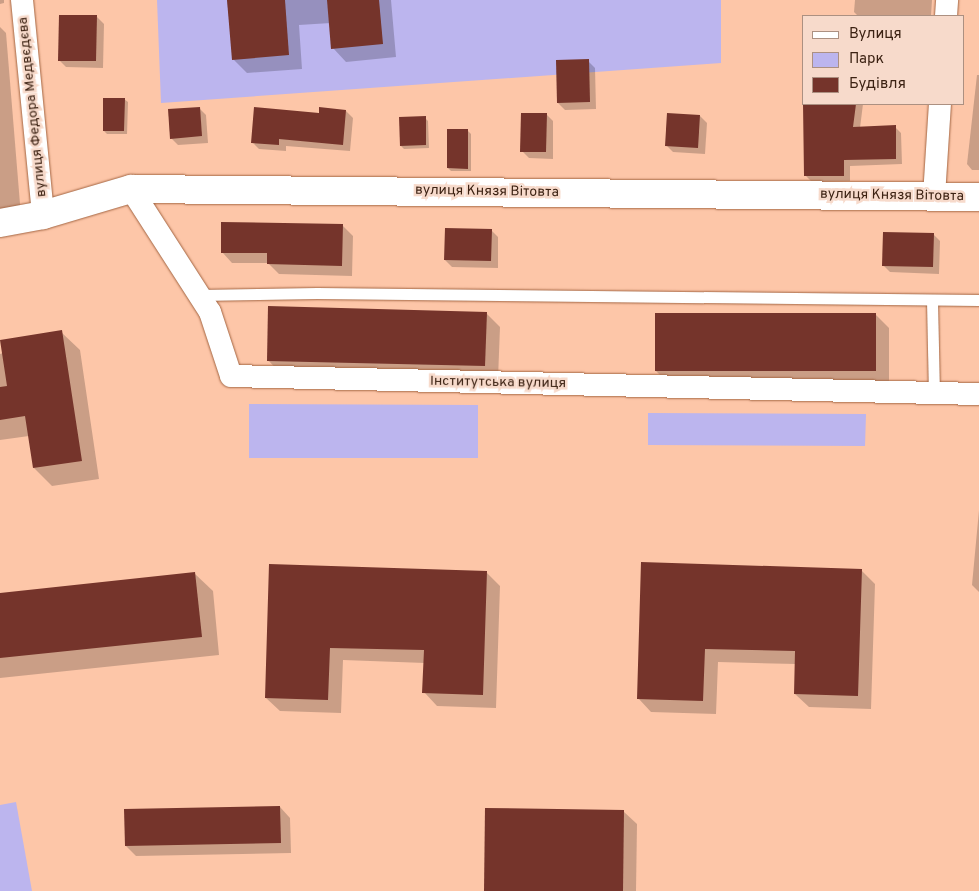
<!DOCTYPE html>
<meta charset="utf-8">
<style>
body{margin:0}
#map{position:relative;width:979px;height:891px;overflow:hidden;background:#fdc6a8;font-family:Overpass,sans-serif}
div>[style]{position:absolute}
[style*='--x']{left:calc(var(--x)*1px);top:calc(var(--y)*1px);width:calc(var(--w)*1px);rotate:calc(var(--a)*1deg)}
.green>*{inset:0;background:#bcb5ee}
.shadow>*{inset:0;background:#0003}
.building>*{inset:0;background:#75342b}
.roads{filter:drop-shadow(0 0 1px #a46643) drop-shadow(0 0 1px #a46643)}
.service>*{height:11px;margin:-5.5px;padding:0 5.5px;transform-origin:5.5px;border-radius:5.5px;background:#fff}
.minor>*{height:22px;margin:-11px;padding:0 11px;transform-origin:11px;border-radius:11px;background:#fff}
.tertiary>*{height:28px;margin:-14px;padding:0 14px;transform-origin:14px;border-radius:14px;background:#fff}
span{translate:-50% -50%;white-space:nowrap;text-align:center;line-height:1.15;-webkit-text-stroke:5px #f7dacb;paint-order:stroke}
.street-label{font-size:14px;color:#3c2213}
.legend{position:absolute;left:802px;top:15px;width:162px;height:90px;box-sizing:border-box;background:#f7dacb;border:1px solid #ac9081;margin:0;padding:6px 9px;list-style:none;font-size:15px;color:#3c2213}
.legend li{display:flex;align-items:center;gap:10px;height:25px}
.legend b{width:25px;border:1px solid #ac9081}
</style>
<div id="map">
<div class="green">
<i style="clip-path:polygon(157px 0,721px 0,721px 63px,161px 103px)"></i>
<i style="clip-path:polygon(249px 404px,478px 405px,478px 458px,249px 458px)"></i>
<i style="clip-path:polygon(648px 413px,866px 414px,865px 446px,648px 445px)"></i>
<i style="clip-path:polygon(16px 802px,32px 891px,0 891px,0 805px)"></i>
</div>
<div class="shadow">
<i style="clip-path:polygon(0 0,4px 0,4px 3px,0 4px)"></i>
<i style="clip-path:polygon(227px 0,391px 0,396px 57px,346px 62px,333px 48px,331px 23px,299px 25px,302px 69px,247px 73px,234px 60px)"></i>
<i style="clip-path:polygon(855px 0,932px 0,931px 16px,858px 16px,854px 12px)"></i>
<i style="clip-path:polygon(97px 17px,104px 24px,103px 68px,66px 67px,59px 60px)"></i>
<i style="clip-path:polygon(0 27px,6px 33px,21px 216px,0 218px)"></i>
<i style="clip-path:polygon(588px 61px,595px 68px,596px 109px,565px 110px,558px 103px)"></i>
<i style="clip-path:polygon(977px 75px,979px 75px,979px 170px,972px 170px,967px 164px)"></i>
<i style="clip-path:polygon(124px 99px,128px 102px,127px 134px,107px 134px,104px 131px)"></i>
<i style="clip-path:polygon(807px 104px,863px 104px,860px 128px,895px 127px,901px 133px,902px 164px,850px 166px,850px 181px,812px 182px,806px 176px)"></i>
<i style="clip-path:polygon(199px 108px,206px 115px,208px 143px,178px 145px,171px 138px)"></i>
<i style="clip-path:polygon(346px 111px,353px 118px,350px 151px,286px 146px,286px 151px,259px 149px,252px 142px,320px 115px)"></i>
<i style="clip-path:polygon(546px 114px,553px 121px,553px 159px,529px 158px,522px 151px)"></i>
<i style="clip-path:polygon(668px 114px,700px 116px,707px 123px,705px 154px,673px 152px,666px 145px)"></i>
<i style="clip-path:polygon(425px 118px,428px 121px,429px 148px,404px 149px,401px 146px)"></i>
<i style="clip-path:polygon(468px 131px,471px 134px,471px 171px,451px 171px,448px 168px)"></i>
<i style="clip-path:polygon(342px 225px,353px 236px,352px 276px,279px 274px,268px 263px,232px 263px,222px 252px)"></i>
<i style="clip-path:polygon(491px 230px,498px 237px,498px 268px,452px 267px,445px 260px)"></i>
<i style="clip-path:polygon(933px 234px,940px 241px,939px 274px,890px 272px,883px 265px)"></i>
<i style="clip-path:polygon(486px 313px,500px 327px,498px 379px,281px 374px,268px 360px)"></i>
<i style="clip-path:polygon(876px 315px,889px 328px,889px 384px,669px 384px,656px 371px)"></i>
<i style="clip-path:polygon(61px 332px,80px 350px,99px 479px,52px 486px,34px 468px,29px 436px,0 440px,0 354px)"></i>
<i style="clip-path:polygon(979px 510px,979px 592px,972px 585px)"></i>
<i style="clip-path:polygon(642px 563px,861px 570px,875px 584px,871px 709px,809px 707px,795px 694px,796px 664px,718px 662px,716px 714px,651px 712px,638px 698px)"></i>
<i style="clip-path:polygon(270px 566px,486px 572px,500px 586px,496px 708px,437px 706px,424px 692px,425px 663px,343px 660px,341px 713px,280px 711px,266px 698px)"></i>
<i style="clip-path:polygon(194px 573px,213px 591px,219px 655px,0 678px,0 594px)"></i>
<i style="clip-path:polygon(280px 807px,290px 818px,291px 853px,136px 856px,126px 846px)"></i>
<i style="clip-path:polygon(623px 811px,637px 824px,636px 891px,486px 891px)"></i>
</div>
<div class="building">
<i style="clip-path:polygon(227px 0,285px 0,289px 55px,232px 60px)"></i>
<i style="clip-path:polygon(327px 0,379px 0,383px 44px,331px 49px)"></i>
<i style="clip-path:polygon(59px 15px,97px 15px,96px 61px,58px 61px)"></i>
<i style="clip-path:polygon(589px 59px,590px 102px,557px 103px,556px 60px)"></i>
<i style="clip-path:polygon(103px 98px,125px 98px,124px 131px,103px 131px)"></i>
<i style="clip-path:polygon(803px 104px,856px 104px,853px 127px,896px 125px,896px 159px,844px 160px,844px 176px,804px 176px)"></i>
<i style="clip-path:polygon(200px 107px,202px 136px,170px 139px,168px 109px)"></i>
<i style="clip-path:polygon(254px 107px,319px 113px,319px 107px,346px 110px,343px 145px,279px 139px,279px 145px,251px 143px)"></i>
<i style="clip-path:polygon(521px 113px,547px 113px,546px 152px,520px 152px)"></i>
<i style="clip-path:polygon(667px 113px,700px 115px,698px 148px,665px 146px)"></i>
<i style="clip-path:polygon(426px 116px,426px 145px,400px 146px,399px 117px)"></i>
<i style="clip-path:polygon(447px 129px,468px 129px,468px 169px,447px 168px)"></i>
<i style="clip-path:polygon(221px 222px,343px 224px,342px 266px,267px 264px,267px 253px,221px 253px)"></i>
<i style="clip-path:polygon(445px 228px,492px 229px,491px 261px,444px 260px)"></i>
<i style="clip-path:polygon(883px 232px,934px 233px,933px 267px,882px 266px)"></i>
<i style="clip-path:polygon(268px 306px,487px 312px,485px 366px,267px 361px)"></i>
<i style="clip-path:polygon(655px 313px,876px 313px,876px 371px,655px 371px)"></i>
<i style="clip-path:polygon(62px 330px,82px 461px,33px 468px,25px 416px,0 420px,0 387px,7px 386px,0 340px)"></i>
<i style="clip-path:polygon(641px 562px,862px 569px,858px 696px,794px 694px,795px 651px,705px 649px,703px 701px,637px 699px)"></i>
<i style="clip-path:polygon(269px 564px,487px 571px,483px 695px,422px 693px,424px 650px,330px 648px,328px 700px,265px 698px)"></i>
<i style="clip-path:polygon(195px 572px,202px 637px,0 658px,0 593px)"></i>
<i style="clip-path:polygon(280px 806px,281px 843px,125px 846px,124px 809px)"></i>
<i style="clip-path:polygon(485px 808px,624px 810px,623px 891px,484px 891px)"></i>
</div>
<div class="roads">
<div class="service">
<i style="--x:199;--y:295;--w:118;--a:-1"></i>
<i style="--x:317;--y:293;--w:662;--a:0.61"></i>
<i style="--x:932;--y:300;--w:93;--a:88.8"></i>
</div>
<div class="minor">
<i style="--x:22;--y:0;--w:216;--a:84.4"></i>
<i style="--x:946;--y:16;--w:16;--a:-86"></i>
<i style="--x:131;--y:189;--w:146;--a:57.3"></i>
<i style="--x:210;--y:312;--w:67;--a:71.8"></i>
<i style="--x:231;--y:376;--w:748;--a:1.38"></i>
<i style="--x:934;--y:196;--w:92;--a:-86.3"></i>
</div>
<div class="tertiary">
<i style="--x:0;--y:223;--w:44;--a:-10.5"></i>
<i style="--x:43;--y:215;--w:92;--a:-16.5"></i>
<i style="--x:131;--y:189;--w:848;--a:0.54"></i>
</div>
</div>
<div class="street-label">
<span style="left:33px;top:107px;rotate:-96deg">вулиця Федора Медвєдєва</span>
<span style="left:487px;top:192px;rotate:1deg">вулиця Князя Вітовта</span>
<span style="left:892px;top:196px;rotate:1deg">вулиця Князя Вітовта</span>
<span style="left:498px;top:383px;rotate:1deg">Інститутська вулиця</span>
</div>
<ul class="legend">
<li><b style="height:6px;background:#fff"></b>Вулиця</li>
<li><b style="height:14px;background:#bcb5ee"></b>Парк</li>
<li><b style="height:14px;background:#75342b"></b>Будівля</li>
</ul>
</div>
